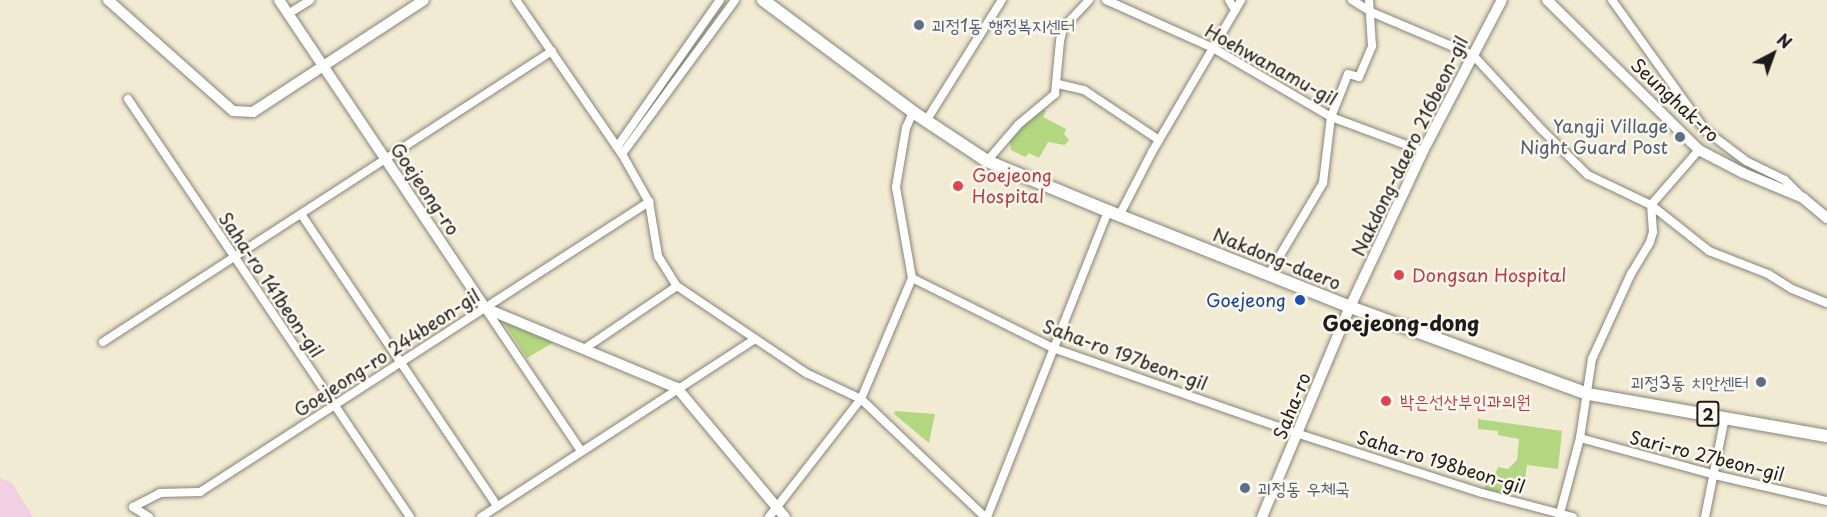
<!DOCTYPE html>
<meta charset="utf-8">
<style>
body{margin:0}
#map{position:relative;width:1827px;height:517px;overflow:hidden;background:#f2ebd3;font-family:"Playpen Sans","Poor Story",sans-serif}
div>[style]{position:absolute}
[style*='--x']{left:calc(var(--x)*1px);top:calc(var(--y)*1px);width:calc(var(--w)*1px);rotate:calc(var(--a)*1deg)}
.built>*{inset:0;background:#f1d0e2}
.green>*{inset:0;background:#b2d780}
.roads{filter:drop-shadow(0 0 2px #878478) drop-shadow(0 0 2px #878478)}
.street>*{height:8px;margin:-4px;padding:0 4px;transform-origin:4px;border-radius:4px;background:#fff}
.secondary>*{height:10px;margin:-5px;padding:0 5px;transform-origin:5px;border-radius:5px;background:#fff}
.primary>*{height:12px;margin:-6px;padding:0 6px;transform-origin:6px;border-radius:6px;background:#fff}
.dots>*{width:16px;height:16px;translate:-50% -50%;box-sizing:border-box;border:3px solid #fbf7ec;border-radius:50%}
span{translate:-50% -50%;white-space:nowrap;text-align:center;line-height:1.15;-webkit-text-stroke:5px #fbf7ec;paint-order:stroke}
.shield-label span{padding:2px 4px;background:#fbf7ec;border:2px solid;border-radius:4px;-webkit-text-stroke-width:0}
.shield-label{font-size:16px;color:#1c1c1c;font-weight:700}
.service-label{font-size:18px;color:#4e5e75}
.left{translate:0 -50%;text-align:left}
.right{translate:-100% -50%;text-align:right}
.street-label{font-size:18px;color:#1c1c1c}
.health-label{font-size:18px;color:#be3a42}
.transit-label{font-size:18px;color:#164399}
.quarter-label{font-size:21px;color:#1c1c1c;font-weight:700}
.north{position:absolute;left:1743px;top:24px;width:60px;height:60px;-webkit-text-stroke:4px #fbf7ec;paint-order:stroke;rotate:41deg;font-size:16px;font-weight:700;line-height:24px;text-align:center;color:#1c1c1c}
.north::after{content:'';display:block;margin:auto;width:21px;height:27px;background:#1c1c1c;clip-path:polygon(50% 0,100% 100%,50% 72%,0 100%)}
</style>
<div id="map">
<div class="built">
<i style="clip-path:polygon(0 478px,12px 483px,33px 517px,0 517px)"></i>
</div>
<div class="green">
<i style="clip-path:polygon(1044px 109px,1046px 111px,1043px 117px,1066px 129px,1064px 134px,1069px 140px,1065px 145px,1048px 142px,1039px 158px,1029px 153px,1025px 157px,1011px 150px,1010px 142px,1013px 134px)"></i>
<i style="clip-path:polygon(495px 309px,561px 338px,527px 358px)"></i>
<i style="clip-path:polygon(895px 411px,935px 414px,929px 443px,894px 414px)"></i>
<i style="clip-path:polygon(1478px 419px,1562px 431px,1558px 469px,1527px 465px,1524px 487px,1512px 487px,1501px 492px,1484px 490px,1487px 480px,1495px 475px,1498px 467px,1508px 469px,1517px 460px,1519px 439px,1498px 435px,1498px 431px,1478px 429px)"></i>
</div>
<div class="roads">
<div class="street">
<i style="--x:516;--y:0;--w:187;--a:55.5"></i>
<i style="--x:622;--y:154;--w:55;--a:60.6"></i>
<i style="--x:649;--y:202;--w:55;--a:80.5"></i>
<i style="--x:658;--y:256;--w:36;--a:58"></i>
<i style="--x:677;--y:286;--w:156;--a:34"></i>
<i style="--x:806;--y:373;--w:61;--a:25.3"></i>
<i style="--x:861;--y:399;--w:171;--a:43.6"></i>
<i style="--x:1106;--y:0;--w:117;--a:24.2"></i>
<i style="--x:1213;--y:48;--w:137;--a:30.3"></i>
<i style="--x:1331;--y:117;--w:98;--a:20.3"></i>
<i style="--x:1229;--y:0;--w:12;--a:59"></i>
<i style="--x:1352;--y:0;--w:22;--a:32"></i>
<i style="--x:1371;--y:12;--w:111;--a:22.9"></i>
<i style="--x:1473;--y:55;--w:102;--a:47.4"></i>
<i style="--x:1542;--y:130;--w:64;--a:44.4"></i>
<i style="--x:1588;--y:175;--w:70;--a:25.5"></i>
<i style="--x:1651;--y:205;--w:74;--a:38.4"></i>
<i style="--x:1709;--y:251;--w:63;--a:21.3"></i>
<i style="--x:1768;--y:274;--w:28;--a:32"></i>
<i style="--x:1792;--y:289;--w:38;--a:22"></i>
<i style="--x:1612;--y:0;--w:160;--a:54.4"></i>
<i style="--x:1705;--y:130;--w:51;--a:37.1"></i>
<i style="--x:1746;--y:161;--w:43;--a:26"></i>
<i style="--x:1785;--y:180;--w:21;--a:45"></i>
<i style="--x:288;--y:14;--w:26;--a:-32"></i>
<i style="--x:1058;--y:84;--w:27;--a:13"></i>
<i style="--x:1084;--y:90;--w:90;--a:33.7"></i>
<i style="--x:128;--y:99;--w:504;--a:55.99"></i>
<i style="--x:926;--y:121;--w:143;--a:-57.9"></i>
<i style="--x:617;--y:147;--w:179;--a:-55"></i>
<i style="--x:622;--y:154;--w:191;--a:-53.7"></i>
<i style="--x:987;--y:161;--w:49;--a:-49.1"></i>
<i style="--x:1019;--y:124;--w:47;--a:-39.8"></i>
<i style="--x:1055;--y:94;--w:53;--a:-84.6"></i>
<i style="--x:1060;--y:41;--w:13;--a:-77"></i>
<i style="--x:1063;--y:28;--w:38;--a:-47"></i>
<i style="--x:301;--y:214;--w:352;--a:56.1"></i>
<i style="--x:1119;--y:216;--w:72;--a:-62.7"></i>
<i style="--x:1152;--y:152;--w:176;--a:-59.6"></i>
<i style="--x:1269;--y:274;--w:106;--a:-59.3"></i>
<i style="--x:1323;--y:183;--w:66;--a:-83.1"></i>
<i style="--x:1331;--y:117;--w:46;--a:-68.4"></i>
<i style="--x:1348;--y:74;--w:11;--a:15"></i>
<i style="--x:1359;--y:77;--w:34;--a:-67"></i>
<i style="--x:1372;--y:46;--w:46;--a:-93.7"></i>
<i style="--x:912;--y:278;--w:157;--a:26.4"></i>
<i style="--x:1053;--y:348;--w:261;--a:19.3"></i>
<i style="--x:1299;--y:434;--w:192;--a:17.9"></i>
<i style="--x:1482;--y:493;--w:94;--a:14.8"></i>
<i style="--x:485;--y:308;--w:172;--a:56.1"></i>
<i style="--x:103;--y:342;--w:535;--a:-32.95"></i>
<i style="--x:584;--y:349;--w:112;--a:-34.1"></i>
<i style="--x:1580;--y:438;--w:140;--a:15.3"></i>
<i style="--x:1715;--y:475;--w:115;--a:13.1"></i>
<i style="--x:133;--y:507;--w:30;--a:-27"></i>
<i style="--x:160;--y:493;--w:40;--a:-1.4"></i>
<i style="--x:200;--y:492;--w:535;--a:-32.86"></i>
<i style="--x:133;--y:507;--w:19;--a:32"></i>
<i style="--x:481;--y:517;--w:327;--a:-33"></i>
<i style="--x:769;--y:517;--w:150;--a:-52.1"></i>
<i style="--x:861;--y:399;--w:131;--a:-67.1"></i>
<i style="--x:912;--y:278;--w:92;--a:-100"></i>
<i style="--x:896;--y:187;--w:60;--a:-80.4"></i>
<i style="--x:906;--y:128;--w:17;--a:-66"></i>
<i style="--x:987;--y:517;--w:329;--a:-68.4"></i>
<i style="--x:1559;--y:517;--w:82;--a:-75.1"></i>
<i style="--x:1580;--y:438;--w:80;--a:-81.4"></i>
<i style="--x:1592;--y:359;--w:94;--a:-65.4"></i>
<i style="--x:1631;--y:274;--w:37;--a:-59"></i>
<i style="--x:1650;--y:242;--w:10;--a:-73"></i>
<i style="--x:1653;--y:232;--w:27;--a:-94"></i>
<i style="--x:1651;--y:205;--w:73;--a:-48.9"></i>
<i style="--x:1705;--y:517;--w:102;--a:-78.7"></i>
</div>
<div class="secondary">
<i style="--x:108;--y:0;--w:167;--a:41.6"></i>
<i style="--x:233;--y:111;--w:20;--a:3"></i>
<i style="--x:253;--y:112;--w:204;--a:-33.2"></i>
<i style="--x:279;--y:0;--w:371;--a:56.2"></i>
<i style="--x:485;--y:308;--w:208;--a:22.6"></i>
<i style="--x:677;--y:388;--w:168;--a:50.1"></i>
<i style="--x:1547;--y:0;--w:214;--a:44.6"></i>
<i style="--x:1699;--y:150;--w:50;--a:27.6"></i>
<i style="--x:1743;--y:173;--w:65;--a:22.6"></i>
<i style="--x:1803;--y:198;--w:31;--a:40"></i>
<i style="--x:1262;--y:517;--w:228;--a:-67.3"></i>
<i style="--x:1350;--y:307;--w:172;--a:-64.9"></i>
<i style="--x:1423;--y:151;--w:170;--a:-62.4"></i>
</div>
<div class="primary">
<i style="--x:763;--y:0;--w:187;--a:36.7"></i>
<i style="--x:913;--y:112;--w:89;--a:33.5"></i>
<i style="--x:987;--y:161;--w:131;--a:22.5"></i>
<i style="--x:1108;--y:211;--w:260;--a:21.6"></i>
<i style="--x:1350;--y:307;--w:253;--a:20.1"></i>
<i style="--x:1588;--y:394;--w:243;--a:10"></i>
</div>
</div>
<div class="dots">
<i style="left:919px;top:25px;background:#5c6f8a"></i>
<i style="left:1680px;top:137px;background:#5c6f8a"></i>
<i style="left:958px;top:186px;background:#e0444e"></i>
<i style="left:1399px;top:275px;background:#e0444e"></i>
<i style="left:1300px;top:300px;background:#1a4fb4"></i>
<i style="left:1761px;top:382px;background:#5c6f8a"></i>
<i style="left:1386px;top:401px;background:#e0444e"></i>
<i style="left:1245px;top:488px;background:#5c6f8a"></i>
</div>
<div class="shield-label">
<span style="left:1708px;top:414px">2</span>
</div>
<div class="service-label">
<span class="left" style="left:931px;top:25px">괴정1동 행정복지센터</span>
<span class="right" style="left:1668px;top:137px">Yangji Village<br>Night Guard Post</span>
<span class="right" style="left:1749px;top:382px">괴정3동 치안센터</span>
<span class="left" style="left:1257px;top:488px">괴정동 우체국</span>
</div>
<div class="street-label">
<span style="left:1271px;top:65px;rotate:29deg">Hoehwanamu-gil</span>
<span style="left:1675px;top:100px;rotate:43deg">Seunghak-ro</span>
<span style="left:1410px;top:146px;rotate:-64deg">Nakdong-daero 216beon-gil</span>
<span style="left:425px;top:189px;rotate:56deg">Goejeong-ro</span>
<span style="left:1277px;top:259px;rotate:22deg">Nakdong-daero</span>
<span style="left:271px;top:285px;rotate:56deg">Saha-ro 141beon-gil</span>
<span style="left:387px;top:353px;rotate:-33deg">Goejeong-ro 244beon-gil</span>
<span style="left:1125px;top:355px;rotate:20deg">Saha-ro 197beon-gil</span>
<span style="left:1292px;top:406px;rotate:-68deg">Saha-ro</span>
<span style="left:1707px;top:456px;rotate:14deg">Sari-ro 27beon-gil</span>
<span style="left:1441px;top:462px;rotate:17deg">Saha-ro 198beon-gil</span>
</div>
<div class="health-label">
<span class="left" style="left:972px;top:186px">Goejeong<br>Hospital</span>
<span class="left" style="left:1412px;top:275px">Dongsan Hospital</span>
<span class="left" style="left:1400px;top:401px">박은선산부인과의원</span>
</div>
<div class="transit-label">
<span class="right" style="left:1286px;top:300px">Goejeong</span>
</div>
<div class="quarter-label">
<span style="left:1401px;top:322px">Goejeong-dong</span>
</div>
<div class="north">N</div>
</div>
